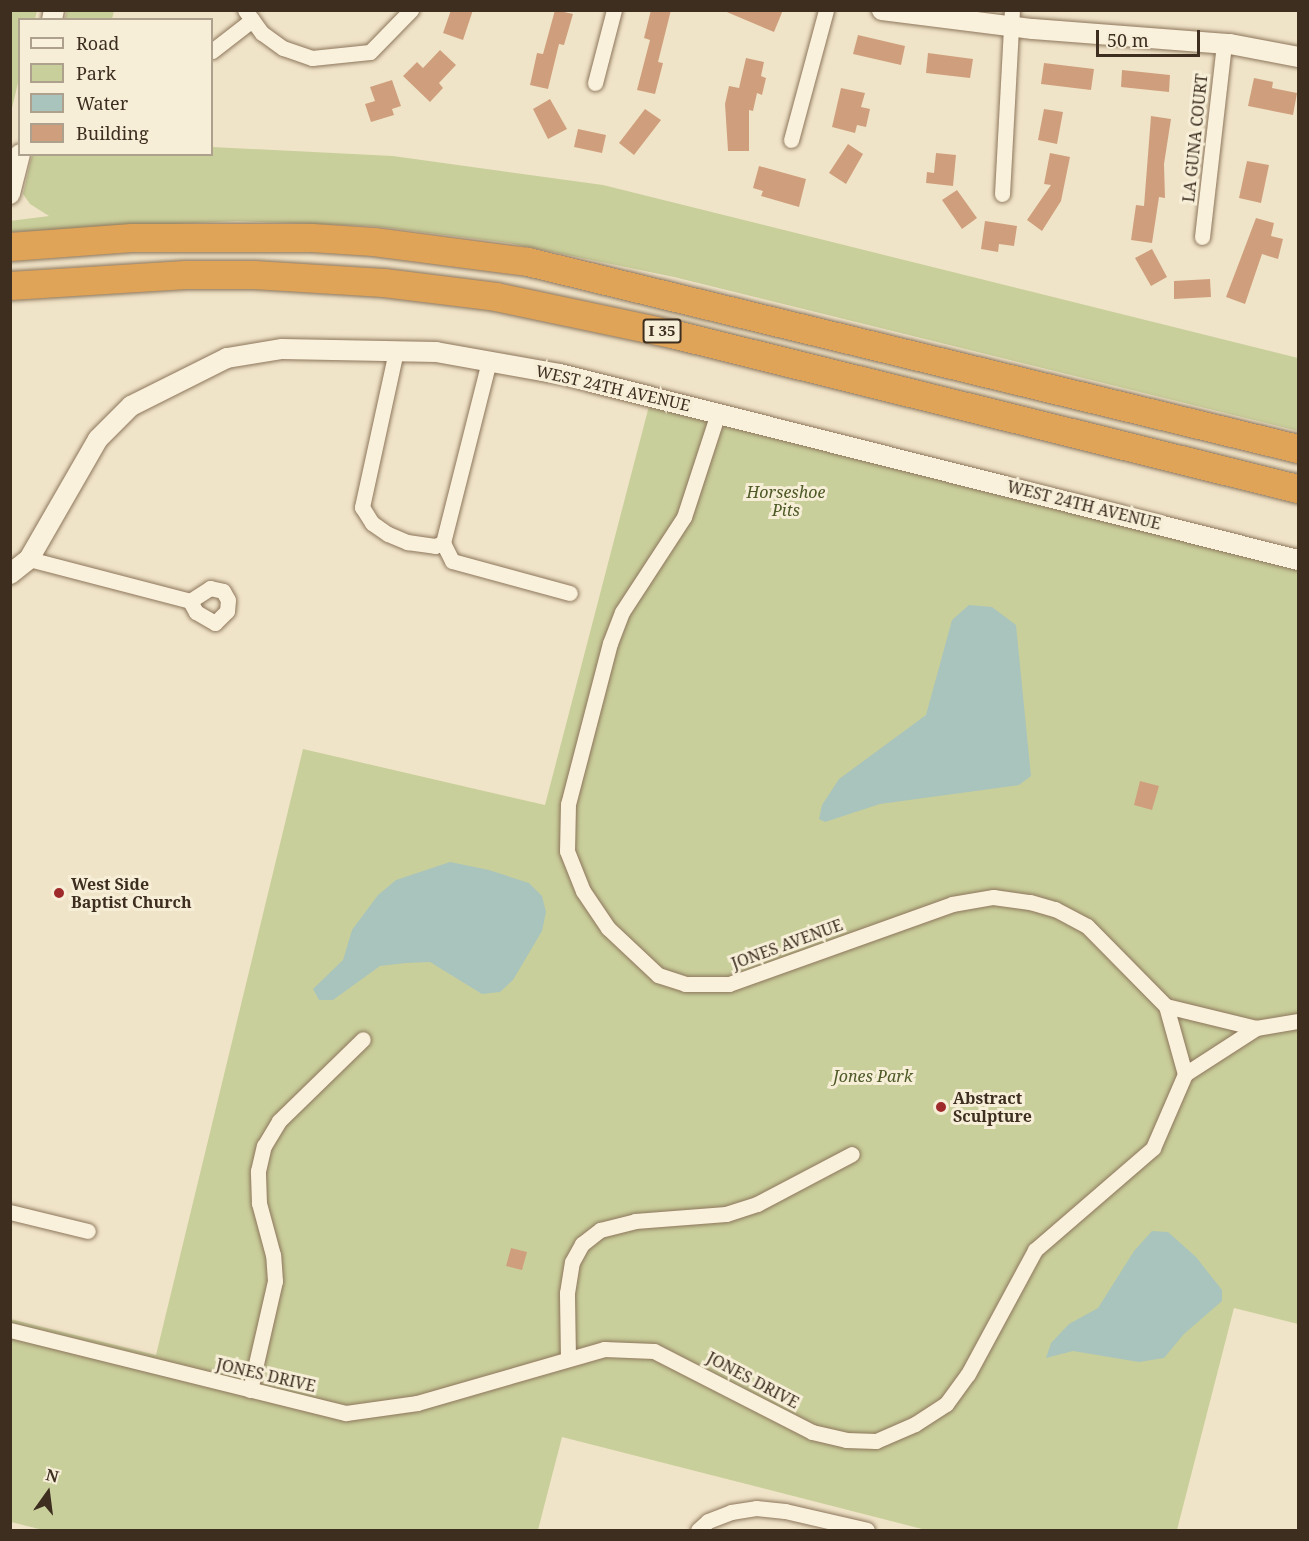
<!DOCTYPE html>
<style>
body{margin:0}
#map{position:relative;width:1309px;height:1541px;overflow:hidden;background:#f0e4c8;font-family:"Noto Serif",serif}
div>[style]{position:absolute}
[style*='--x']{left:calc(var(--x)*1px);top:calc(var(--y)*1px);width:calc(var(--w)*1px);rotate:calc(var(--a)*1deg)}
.green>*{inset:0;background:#c9cf9b}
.water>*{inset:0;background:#a9c4bc}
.building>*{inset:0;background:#cf9f7d}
.roads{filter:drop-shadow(0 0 2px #8d765c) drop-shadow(0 0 2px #8d765c)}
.minor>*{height:15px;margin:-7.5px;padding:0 7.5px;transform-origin:7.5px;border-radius:7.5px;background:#faf1dc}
.tertiary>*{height:20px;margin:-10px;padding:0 10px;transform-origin:10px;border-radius:10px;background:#faf1dc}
.motorway>*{height:28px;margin:-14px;padding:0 14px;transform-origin:14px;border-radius:14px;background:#e0a458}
.dots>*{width:16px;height:16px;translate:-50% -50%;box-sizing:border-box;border:3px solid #f7eed8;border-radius:50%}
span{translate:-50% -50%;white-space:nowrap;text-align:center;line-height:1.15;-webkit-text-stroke:6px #f7eed8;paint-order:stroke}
.shield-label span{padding:2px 4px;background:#f7eed8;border:2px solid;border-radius:4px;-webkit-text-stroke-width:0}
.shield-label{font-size:15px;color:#3d2e20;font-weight:700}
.street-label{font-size:16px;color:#3d2e20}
.park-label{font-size:16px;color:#4d5a26;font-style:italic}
.poi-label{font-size:16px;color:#3d2e20;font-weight:700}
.left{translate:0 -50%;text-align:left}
.frame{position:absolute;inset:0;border:12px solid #3d2e20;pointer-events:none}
.legend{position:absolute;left:18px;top:18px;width:195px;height:138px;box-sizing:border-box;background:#f7eed8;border:2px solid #ada18e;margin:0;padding:8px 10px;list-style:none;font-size:18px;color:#3d2e20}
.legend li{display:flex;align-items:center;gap:12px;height:30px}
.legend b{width:30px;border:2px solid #ada18e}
.north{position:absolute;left:18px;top:1463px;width:60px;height:60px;-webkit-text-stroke:4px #f7eed8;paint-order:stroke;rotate:14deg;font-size:16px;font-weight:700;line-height:24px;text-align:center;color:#3d2e20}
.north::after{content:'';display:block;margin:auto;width:21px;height:27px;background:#3d2e20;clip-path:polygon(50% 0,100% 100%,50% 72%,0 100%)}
.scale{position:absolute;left:1096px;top:30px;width:104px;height:27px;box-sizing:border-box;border:3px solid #3d2e20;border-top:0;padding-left:8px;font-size:18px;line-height:21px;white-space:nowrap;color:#3d2e20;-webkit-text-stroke:4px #f7eed8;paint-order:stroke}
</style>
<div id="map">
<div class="green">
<i style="clip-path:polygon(11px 10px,37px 11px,35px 19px,20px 20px,19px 79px,11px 112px)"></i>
<i style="clip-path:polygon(67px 11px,67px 10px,114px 11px,112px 19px,65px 19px)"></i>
<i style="clip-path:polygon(212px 147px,393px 156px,603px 185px,1298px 358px,1298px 431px,674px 277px,509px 243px,372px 226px,237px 221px,11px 232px,10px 221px,49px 216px,30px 204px,23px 194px,32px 155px,212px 154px)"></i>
<i style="clip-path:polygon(649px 406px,1298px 570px,1298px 1324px,1234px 1308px,1177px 1530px,926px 1530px,562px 1437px,538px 1530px,43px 1530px,11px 1522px,10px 1319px,156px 1355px,303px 749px,545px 805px)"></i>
</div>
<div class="water">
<i style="clip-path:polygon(969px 605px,992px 607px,1016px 625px,1031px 776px,1019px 785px,880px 804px,825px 822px,819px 819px,822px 805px,839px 779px,926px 715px,952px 620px)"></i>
<i style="clip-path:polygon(450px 862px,489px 870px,529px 883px,542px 896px,546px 912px,542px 931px,513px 980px,500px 992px,482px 994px,430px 962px,406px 963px,380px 966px,333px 1000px,319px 1000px,313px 989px,343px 960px,352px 930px,378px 895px,396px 880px)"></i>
<i style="clip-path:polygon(1152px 1231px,1168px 1232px,1196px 1257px,1222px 1290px,1222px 1301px,1184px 1334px,1164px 1358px,1139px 1362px,1073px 1351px,1046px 1358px,1051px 1343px,1069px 1324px,1098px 1308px,1134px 1251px)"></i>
</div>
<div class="building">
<i style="clip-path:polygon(451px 10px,473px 10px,463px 40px,443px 33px)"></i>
<i style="clip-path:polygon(555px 10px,573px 14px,564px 45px,559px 44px,548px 89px,530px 85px,537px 53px,543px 54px)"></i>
<i style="clip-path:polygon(651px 10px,671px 10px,658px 62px,663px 63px,655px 94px,637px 90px,650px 40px,644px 38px)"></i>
<i style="clip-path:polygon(722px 10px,783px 10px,774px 32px)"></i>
<i style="clip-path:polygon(858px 35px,905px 46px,901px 65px,853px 54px)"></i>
<i style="clip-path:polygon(440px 50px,456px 65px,439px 83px,443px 88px,430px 102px,403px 76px,417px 62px,423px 68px)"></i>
<i style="clip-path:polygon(928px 53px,973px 59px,970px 78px,926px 73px)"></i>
<i style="clip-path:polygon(746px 58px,764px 62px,761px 76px,766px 78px,762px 95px,757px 93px,753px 111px,749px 110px,749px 151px,728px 151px,725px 104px,729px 86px,739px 88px)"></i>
<i style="clip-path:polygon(1044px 63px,1094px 69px,1091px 90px,1041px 84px)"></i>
<i style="clip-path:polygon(1122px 70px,1170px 75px,1169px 92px,1121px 87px)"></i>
<i style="clip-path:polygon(1254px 78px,1273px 82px,1272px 88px,1297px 93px,1293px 115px,1248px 106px)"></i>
<i style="clip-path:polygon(392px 80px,401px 106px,392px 109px,394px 115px,371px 122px,365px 104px,375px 101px,370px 87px)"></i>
<i style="clip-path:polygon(841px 88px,865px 93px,861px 107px,870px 109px,866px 127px,857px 125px,855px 133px,832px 127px)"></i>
<i style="clip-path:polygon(550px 99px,567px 129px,548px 139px,533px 109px)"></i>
<i style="clip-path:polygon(645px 109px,661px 120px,634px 155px,619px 143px)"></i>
<i style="clip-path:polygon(1044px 109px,1063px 112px,1057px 144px,1038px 140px)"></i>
<i style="clip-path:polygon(1151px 116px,1171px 119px,1164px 164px,1165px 198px,1159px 197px,1152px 243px,1131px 240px,1136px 205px,1144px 206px)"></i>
<i style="clip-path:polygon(578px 129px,606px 135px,602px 153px,574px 147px)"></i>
<i style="clip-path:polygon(848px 144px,863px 154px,846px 184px,829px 173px)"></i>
<i style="clip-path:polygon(936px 153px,956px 155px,953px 186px,926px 183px,927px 172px,934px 173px)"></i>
<i style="clip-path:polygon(1050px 153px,1070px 157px,1061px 201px,1042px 231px,1027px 220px,1051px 185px,1044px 184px)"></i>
<i style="clip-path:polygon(1247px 161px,1269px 165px,1261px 203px,1239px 198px)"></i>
<i style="clip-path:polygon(759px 166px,806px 179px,799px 207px,761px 196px,763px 191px,753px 188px)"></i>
<i style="clip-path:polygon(957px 190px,977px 218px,962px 229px,942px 200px)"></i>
<i style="clip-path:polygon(1256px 218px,1274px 223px,1271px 236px,1283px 239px,1278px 259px,1262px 254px,1245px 304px,1226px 297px)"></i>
<i style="clip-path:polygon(985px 221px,1017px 226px,1014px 246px,999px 244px,998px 252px,981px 249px)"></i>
<i style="clip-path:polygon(1152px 249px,1167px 277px,1151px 286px,1135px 258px)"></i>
<i style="clip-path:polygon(1210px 279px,1211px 297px,1174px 299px,1174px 281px)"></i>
<i style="clip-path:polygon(1140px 781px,1159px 786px,1152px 810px,1134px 805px)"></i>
<i style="clip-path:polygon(511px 1248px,527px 1252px,522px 1270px,506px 1266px)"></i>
</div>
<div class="roads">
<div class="minor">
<i style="--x:245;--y:10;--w:29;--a:54"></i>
<i style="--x:262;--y:33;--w:26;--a:36"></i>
<i style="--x:283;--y:48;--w:31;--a:19"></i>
<i style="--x:312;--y:58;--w:58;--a:-5.9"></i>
<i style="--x:370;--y:52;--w:59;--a:-45.7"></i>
<i style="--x:212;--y:51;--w:51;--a:-37.8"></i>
<i style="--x:595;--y:83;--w:75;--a:-75.4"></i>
<i style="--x:791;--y:140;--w:135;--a:-74.9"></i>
<i style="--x:1002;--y:194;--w:184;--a:-86.9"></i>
<i style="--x:1202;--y:237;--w:195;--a:-83.5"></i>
<i style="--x:396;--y:351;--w:160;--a:102.3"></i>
<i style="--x:362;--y:507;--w:19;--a:58"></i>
<i style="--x:372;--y:523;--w:19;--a:35"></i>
<i style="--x:388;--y:534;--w:21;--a:23"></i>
<i style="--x:407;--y:542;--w:28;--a:8"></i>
<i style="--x:435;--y:546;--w:9;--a:-21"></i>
<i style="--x:489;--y:361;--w:188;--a:104.2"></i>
<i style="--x:443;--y:543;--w:20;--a:63"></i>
<i style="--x:452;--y:561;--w:122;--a:15.2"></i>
<i style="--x:718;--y:413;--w:109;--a:108.1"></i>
<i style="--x:684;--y:517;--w:113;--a:123.1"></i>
<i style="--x:622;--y:612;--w:33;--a:111"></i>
<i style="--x:610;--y:643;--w:166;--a:104.6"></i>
<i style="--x:568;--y:804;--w:47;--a:91.2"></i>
<i style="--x:567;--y:851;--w:43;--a:68.2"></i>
<i style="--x:583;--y:891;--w:45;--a:56"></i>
<i style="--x:608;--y:928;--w:69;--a:43.2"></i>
<i style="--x:658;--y:975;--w:28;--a:18"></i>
<i style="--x:685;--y:984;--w:44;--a:0"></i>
<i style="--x:729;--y:984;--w:237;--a:-19.7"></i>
<i style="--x:952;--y:904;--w:42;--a:-9.7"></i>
<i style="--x:993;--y:897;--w:37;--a:8"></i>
<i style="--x:1030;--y:902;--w:26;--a:16"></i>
<i style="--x:1055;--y:909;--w:36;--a:28"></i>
<i style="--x:1087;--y:926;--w:112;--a:45.4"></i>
<i style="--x:1166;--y:1006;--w:93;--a:13.7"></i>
<i style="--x:29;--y:559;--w:166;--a:14.6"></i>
<i style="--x:210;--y:588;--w:13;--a:13"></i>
<i style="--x:223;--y:591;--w:10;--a:61"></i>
<i style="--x:228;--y:600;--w:11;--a:95"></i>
<i style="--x:227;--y:611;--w:17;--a:135"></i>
<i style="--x:215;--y:623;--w:22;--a:-150"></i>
<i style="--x:196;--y:612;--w:13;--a:-119"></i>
<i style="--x:190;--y:601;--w:24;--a:-33"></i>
<i style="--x:1166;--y:1006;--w:71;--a:74.4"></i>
<i style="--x:10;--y:1212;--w:80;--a:13.7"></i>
<i style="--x:10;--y:1330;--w:346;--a:13.9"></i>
<i style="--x:346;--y:1413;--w:72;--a:-8"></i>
<i style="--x:417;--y:1403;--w:195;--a:-16.1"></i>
<i style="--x:604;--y:1349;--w:50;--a:2.3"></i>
<i style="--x:654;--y:1351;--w:178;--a:27.1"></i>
<i style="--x:812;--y:1432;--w:35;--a:13"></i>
<i style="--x:846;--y:1440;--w:30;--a:2"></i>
<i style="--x:876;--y:1441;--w:43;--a:-23.6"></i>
<i style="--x:915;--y:1424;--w:37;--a:-33"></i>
<i style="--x:946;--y:1404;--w:37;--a:-54"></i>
<i style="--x:968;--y:1374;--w:141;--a:-61.6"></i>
<i style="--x:1035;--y:1250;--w:156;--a:-40.8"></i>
<i style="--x:1153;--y:1148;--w:81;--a:-66.6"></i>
<i style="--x:1185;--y:1074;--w:85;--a:-32.9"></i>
<i style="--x:1256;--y:1028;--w:43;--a:-9.5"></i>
<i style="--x:568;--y:1359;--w:66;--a:-90.9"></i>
<i style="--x:567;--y:1293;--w:31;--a:-81"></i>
<i style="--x:572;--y:1262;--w:21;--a:-61"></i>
<i style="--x:582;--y:1244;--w:23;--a:-38"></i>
<i style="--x:600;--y:1230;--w:36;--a:-14"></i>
<i style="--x:635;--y:1221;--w:91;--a:-4.4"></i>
<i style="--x:726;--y:1214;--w:33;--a:-18"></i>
<i style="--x:757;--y:1204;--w:107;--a:-27.8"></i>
<i style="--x:250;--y:1390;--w:112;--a:-77.1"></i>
<i style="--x:275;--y:1281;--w:26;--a:-94"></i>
<i style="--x:273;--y:1255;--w:54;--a:-105.1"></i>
<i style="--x:259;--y:1203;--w:32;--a:-92"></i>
<i style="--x:258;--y:1171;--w:26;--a:-77"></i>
<i style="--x:264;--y:1146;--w:29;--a:-59"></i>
<i style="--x:279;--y:1121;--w:117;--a:-44.3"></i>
<i style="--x:698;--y:1530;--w:13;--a:-42"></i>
<i style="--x:708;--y:1521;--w:25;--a:-21"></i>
<i style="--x:731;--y:1512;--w:25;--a:-9"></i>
<i style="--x:756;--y:1508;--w:29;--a:6"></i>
<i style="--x:785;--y:1511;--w:84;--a:13"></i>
</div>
<div class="tertiary">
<i style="--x:882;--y:10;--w:152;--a:7.2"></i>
<i style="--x:1033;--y:29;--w:198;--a:4.4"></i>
<i style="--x:1230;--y:44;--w:69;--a:10.8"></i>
<i style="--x:52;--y:20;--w:10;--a:-79"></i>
<i style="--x:10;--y:194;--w:41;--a:-76"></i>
<i style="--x:10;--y:574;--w:24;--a:-38"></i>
<i style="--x:29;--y:559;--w:138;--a:-60.1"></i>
<i style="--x:98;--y:439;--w:47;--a:-45"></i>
<i style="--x:131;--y:406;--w:107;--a:-26.6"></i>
<i style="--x:227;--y:358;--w:56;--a:-9.3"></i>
<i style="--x:282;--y:349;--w:154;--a:1.1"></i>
<i style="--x:436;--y:352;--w:126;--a:10.1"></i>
<i style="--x:560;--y:374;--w:761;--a:14.15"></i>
</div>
<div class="motorway">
<i style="--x:10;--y:247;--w:122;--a:-4.2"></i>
<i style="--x:132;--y:238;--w:180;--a:0"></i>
<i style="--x:312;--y:238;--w:62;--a:3.7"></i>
<i style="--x:374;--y:242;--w:155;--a:7.4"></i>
<i style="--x:528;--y:262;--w:792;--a:13.65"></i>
<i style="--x:10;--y:286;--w:176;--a:-3.6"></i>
<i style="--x:186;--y:275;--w:68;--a:0"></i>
<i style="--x:254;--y:275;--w:130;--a:3.5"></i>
<i style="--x:384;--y:283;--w:113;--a:7.1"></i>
<i style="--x:496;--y:297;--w:180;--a:11.9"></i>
<i style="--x:672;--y:334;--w:645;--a:13.91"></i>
</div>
</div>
<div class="dots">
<i style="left:59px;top:893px;background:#9e2a2b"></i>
<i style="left:941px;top:1107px;background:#9e2a2b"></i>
</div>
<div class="shield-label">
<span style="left:662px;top:331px">I 35</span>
</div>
<div class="street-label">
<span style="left:1195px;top:138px;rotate:-84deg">LA GUNA COURT</span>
<span style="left:613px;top:388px;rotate:13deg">WEST 24TH AVENUE</span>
<span style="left:1084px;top:505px;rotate:14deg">WEST 24TH AVENUE</span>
<span style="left:787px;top:944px;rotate:-20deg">JONES AVENUE</span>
<span style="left:266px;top:1375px;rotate:13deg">JONES DRIVE</span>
<span style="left:753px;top:1380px;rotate:28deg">JONES DRIVE</span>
</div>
<div class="park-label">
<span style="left:786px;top:501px">Horseshoe<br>Pits</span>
<span style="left:873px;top:1076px">Jones Park</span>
</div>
<div class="poi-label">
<span class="left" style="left:71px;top:893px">West Side<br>Baptist Church</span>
<span class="left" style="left:953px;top:1107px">Abstract<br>Sculpture</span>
</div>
<div class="frame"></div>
<ul class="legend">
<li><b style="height:8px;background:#faf1dc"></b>Road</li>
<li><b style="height:16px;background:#c9cf9b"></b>Park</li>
<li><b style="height:16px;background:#a9c4bc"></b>Water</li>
<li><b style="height:16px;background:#cf9f7d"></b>Building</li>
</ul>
<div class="north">N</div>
<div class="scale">50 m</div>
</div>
